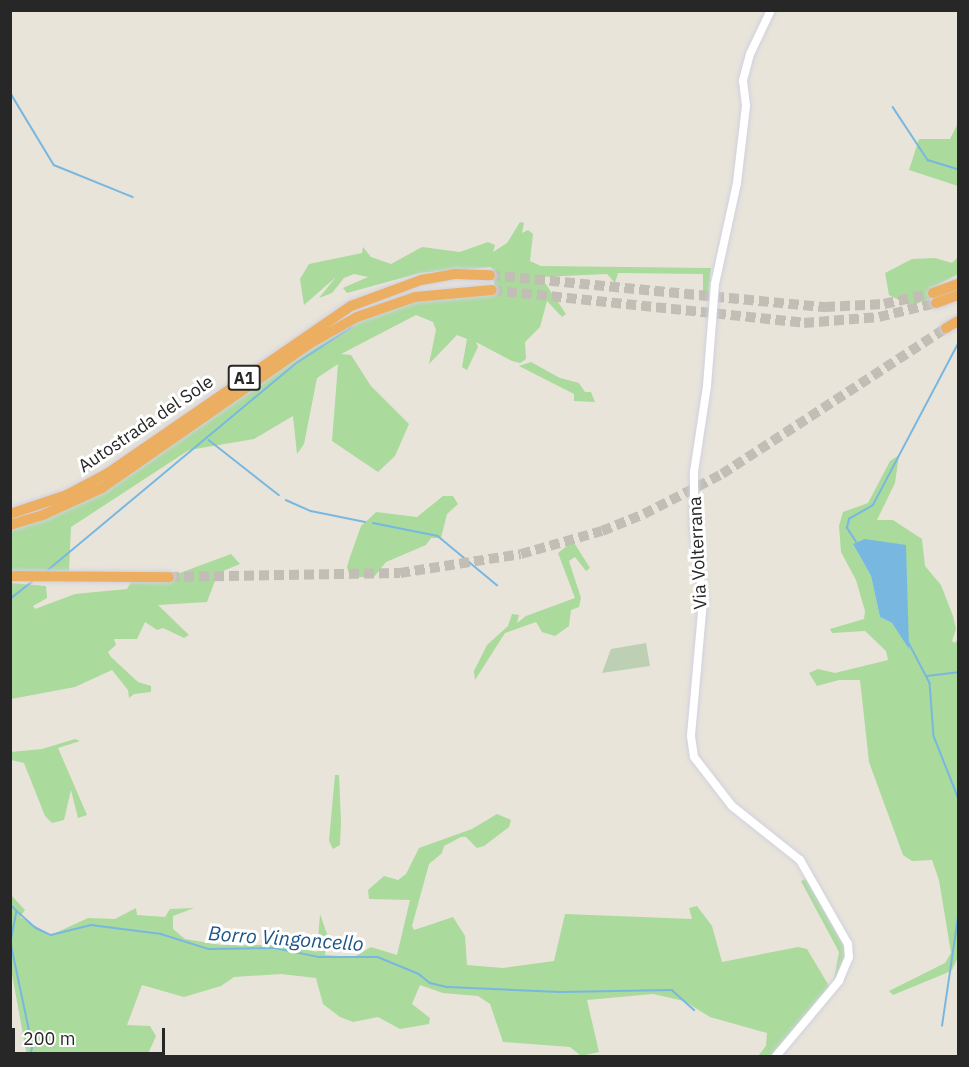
<!DOCTYPE html>
<style>
body{margin:0}
#map{position:relative;width:969px;height:1067px;overflow:hidden;background:#e9e4da;font-family:"IBM Plex Sans",sans-serif}
div>[style]{position:absolute}
[style*='--x']{left:calc(var(--x)*1px);top:calc(var(--y)*1px);width:calc(var(--w)*1px);rotate:calc(var(--a)*1deg)}
.green>*{inset:0;background:#aada9c}
.cemetery>*{inset:0;background:#bed0b4}
.water>*{inset:0;background:#78b8e0}
.stream>*{height:1.5px;margin:-0.75px;padding:0 0.75px;transform-origin:0.75px;border-radius:0.75px;background:#78b8e0}
.motorway-tunnel>*{height:10px;margin-top:-5px;transform-origin:0;background:repeating-linear-gradient(90deg,#c2beb6 0 10px,transparent 0 15px)}
.roads{filter:drop-shadow(0 0 2px #d0d1df) drop-shadow(0 0 2px #d0d1df)}
.secondary>*{height:8px;margin:-4px;padding:0 4px;transform-origin:4px;border-radius:4px;background:#fff}
.motorway>*{height:10px;margin:-5px;padding:0 5px;transform-origin:5px;border-radius:5px;background:#ecaf62}
span{translate:-50% -50%;white-space:nowrap;text-align:center;line-height:1.15;-webkit-text-stroke:6px #fff;paint-order:stroke}
.shield-label span{padding:2px 4px;background:#fff;border:2px solid;border-radius:4px;-webkit-text-stroke-width:0}
.shield-label{font-size:16px;color:#272727;font-weight:700}
.street-label{font-size:18px;color:#272727}
.water-label{font-size:20px;color:#1b5588;font-style:italic}
.frame{position:absolute;inset:0;border:12px solid #272727;pointer-events:none}
.scale{position:absolute;left:12px;top:1028px;width:153px;height:27px;box-sizing:border-box;border:3px solid #272727;border-top:0;padding-left:8px;font-size:18px;line-height:21px;white-space:nowrap;color:#272727;-webkit-text-stroke:4px #fff;paint-order:stroke}
</style>
<div id="map">
<div class="green">
<i style="clip-path:polygon(958px 123px,958px 186px,909px 170px,919px 139px,950px 139px)"></i>
<i style="clip-path:polygon(520px 222px,524px 223px,522px 233px,528px 230px,533px 234px,530px 261px,541px 266px,711px 268px,708px 299px,703px 301px,703px 274px,618px 273px,615px 283px,607px 274px,541px 277px,566px 314px,562px 317px,547px 301px,540px 327px,525px 342px,526px 359px,520px 363px,512px 361px,476px 342px,478px 347px,467px 370px,462px 367px,467px 339px,457px 335px,429px 364px,436px 330px,433px 322px,416px 315px,341px 354px,351px 355px,371px 386px,409px 424px,395px 456px,378px 472px,332px 441px,338px 364px,317px 378px,304px 444px,297px 454px,293px 416px,254px 439px,189px 450px,71px 527px,69px 571px,11px 572px,11px 528px,25px 523px,345px 326px,408px 303px,494px 293px,494px 270px,490px 267px,420px 273px,347px 293px,343px 288px,368px 277px,354px 274px,344px 278px,332px 293px,319px 298px,336px 277px,304px 305px,300px 279px,309px 264px,362px 253px,363px 247px,371px 257px,391px 264px,422px 247px,460px 252px,488px 242px,495px 245px,493px 252px,507px 243px)"></i>
<i style="clip-path:polygon(958px 257px,958px 274px,932px 288px,931px 298px,911px 306px,889px 295px,885px 273px,912px 259px,935px 258px,952px 263px)"></i>
<i style="clip-path:polygon(531px 362px,560px 378px,579px 383px,585px 392px,591px 392px,595px 402px,574px 401px,574px 394px,519px 366px)"></i>
<i style="clip-path:polygon(evenodd,899px 455px,895px 483px,877px 520px,893px 520px,922px 539px,925px 566px,941px 585px,953px 616px,956px 629px,952px 641px,955px 643px,958px 639px,958px 957px,952px 970px,944px 974px,893px 995px,889px 991px,945px 963px,951px 953px,939px 880px,932px 860px,912px 861px,903px 855px,869px 762px,860px 680px,839px 680px,817px 686px,809px 673px,818px 669px,835px 673px,888px 660px,886px 651px,865px 631px,832px 633px,830px 629px,864px 619px,865px 611px,856px 580px,841px 552px,839px 526px,843px 512px,868px 503px,890px 461px,899px 455px,853px 544px,905px 609px,909px 648px,892px 623px,880px 617px,871px 576px,853px 544px)"></i>
<i style="clip-path:polygon(443px 496px,453px 496px,458px 504px,447px 514px,441px 538px,431px 538px,426px 545px,386px 562px,374px 577px,350px 577px,347px 567px,350px 557px,361px 526px,371px 517px,376px 512px,417px 517px)"></i>
<i style="clip-path:polygon(573px 541px,590px 568px,586px 571px,575px 557px,569px 561px,581px 598px,579px 607px,571px 610px,569px 626px,555px 636px,542px 632px,536px 622px,505px 633px,475px 680px,474px 671px,487px 645px,508px 626px,512px 614px,519px 615px,517px 623px,526px 616px,575px 598px,558px 553px)"></i>
<i style="clip-path:polygon(231px 554px,240px 564px,218px 573px,207px 602px,158px 605px,189px 635px,184px 638px,163px 628px,157px 630px,145px 622px,137px 639px,114px 639px,116px 645px,108px 652px,111px 657px,138px 682px,151px 686px,151px 692px,134px 694px,129px 698px,128px 690px,112px 670px,75px 687px,11px 699px,11px 583px,46px 586px,47px 598px,33px 606px,35px 609px,75px 594px,127px 589px,131px 582px,169px 577px)"></i>
<i style="clip-path:polygon(75px 739px,80px 741px,58px 748px,87px 815px,78px 818px,71px 790px,64px 820px,52px 823px,45px 816px,24px 763px,11px 760px,11px 752px,42px 749px)"></i>
<i style="clip-path:polygon(335px 775px,339px 775px,341px 822px,340px 845px,333px 849px,329px 841px)"></i>
<i style="clip-path:polygon(497px 814px,511px 820px,509px 827px,484px 846px,477px 848px,466px 837px,461px 837px,444px 846px,442px 853px,429px 864px,412px 926px,414px 930px,453px 917px,465px 936px,467px 965px,503px 968px,554px 961px,565px 914px,692px 919px,689px 908px,697px 906px,712px 926px,722px 962px,798px 947px,807px 949px,832px 991px,839px 952px,801px 881px,812px 876px,844px 933px,849px 957px,845px 970px,832px 992px,776px 1056px,758px 1056px,766px 1046px,767px 1033px,710px 1017px,684px 1001px,653px 994px,587px 1000px,599px 1052px,581px 1056px,570px 1047px,503px 1042px,490px 1004px,478px 996px,443px 993px,420px 985px,412px 1004px,430px 1018px,429px 1024px,400px 1029px,378px 1017px,353px 1022px,340px 1017px,323px 1004px,316px 978px,281px 974px,234px 977px,221px 986px,184px 997px,142px 985px,127px 1025px,150px 1026px,156px 1036px,147px 1056px,27px 1056px,11px 969px,11px 895px,25px 910px,20px 917px,51px 935px,88px 918px,115px 919px,136px 908px,137px 915px,165px 917px,170px 909px,194px 908px,173px 916px,173px 929px,185px 939px,222px 945px,276px 945px,285px 942px,317px 952px,320px 914px,328px 937px,325px 955px,354px 957px,371px 947px,397px 955px,410px 900px,369px 899px,368px 890px,384px 876px,398px 880px,406px 874px,419px 848px,472px 829px)"></i>
</div>
<div class="cemetery">
<i style="clip-path:polygon(646px 643px,650px 666px,602px 673px,611px 649px)"></i>
</div>
<div class="water">
<i style="clip-path:polygon(865px 539px,906px 545px,909px 649px,892px 623px,880px 617px,871px 576px,853px 544px)"></i>
</div>
<div class="stream">
<i style="--x:10;--y:92;--w:85;--a:58.9"></i>
<i style="--x:54;--y:165;--w:85;--a:22.1"></i>
<i style="--x:893;--y:107;--w:64;--a:56.6"></i>
<i style="--x:928;--y:160;--w:31;--a:17"></i>
<i style="--x:209;--y:440;--w:89;--a:38.2"></i>
<i style="--x:286;--y:500;--w:27;--a:24"></i>
<i style="--x:311;--y:511;--w:55;--a:11.5"></i>
<i style="--x:373;--y:523;--w:66;--a:11.3"></i>
<i style="--x:438;--y:536;--w:77;--a:39.7"></i>
<i style="--x:856;--y:542;--w:17;--a:-123"></i>
<i style="--x:847;--y:528;--w:9;--a:-77"></i>
<i style="--x:849;--y:519;--w:28;--a:-30"></i>
<i style="--x:873;--y:505;--w:182;--a:-62.2"></i>
<i style="--x:48;--y:570;--w:325;--a:-39.8"></i>
<i style="--x:298;--y:362;--w:64;--a:-32.9"></i>
<i style="--x:10;--y:599;--w:28;--a:-38"></i>
<i style="--x:908;--y:641;--w:47;--a:62.4"></i>
<i style="--x:930;--y:683;--w:53;--a:85.7"></i>
<i style="--x:934;--y:736;--w:66;--a:68.5"></i>
<i style="--x:927;--y:676;--w:31;--a:-7"></i>
<i style="--x:10;--y:904;--w:10;--a:45"></i>
<i style="--x:17;--y:911;--w:33;--a:101"></i>
<i style="--x:11;--y:943;--w:106;--a:78.1"></i>
<i style="--x:33;--y:1047;--w:9;--a:108"></i>
<i style="--x:17;--y:911;--w:25;--a:42"></i>
<i style="--x:36;--y:928;--w:17;--a:25"></i>
<i style="--x:51;--y:935;--w:41;--a:-14"></i>
<i style="--x:91;--y:925;--w:71;--a:7.3"></i>
<i style="--x:161;--y:934;--w:50;--a:17.4"></i>
<i style="--x:209;--y:949;--w:66;--a:-0.9"></i>
<i style="--x:275;--y:948;--w:45;--a:11.6"></i>
<i style="--x:319;--y:957;--w:59;--a:0"></i>
<i style="--x:378;--y:957;--w:44;--a:22.5"></i>
<i style="--x:419;--y:974;--w:14;--a:39"></i>
<i style="--x:430;--y:983;--w:18;--a:13"></i>
<i style="--x:448;--y:987;--w:112;--a:2.6"></i>
<i style="--x:560;--y:992;--w:112;--a:-1"></i>
<i style="--x:672;--y:990;--w:30;--a:42"></i>
<i style="--x:942;--y:1026;--w:110;--a:-81.6"></i>
</div>
<div class="motorway-tunnel">
<i style="--x:490;--y:275;--w:337;--a:5.5"></i>
<i style="--x:825;--y:307;--w:59;--a:-2.9"></i>
<i style="--x:884;--y:304;--w:50;--a:-12.7"></i>
<i style="--x:492;--y:290;--w:314;--a:6"></i>
<i style="--x:804;--y:323;--w:75;--a:-4.6"></i>
<i style="--x:879;--y:317;--w:59;--a:-13.8"></i>
<i style="--x:169;--y:577;--w:231;--a:-1"></i>
<i style="--x:400;--y:573;--w:122;--a:-8.9"></i>
<i style="--x:521;--y:554;--w:84;--a:-15.9"></i>
<i style="--x:602;--y:531;--w:45;--a:-22"></i>
<i style="--x:644;--y:514;--w:88;--a:-27.1"></i>
<i style="--x:722;--y:474;--w:267;--a:-33.1"></i>
</div>
<div class="roads">
<div class="secondary">
<i style="--x:771;--y:10;--w:49;--a:115.5"></i>
<i style="--x:750;--y:54;--w:28;--a:105"></i>
<i style="--x:743;--y:81;--w:25;--a:83"></i>
<i style="--x:746;--y:106;--w:78;--a:96.7"></i>
<i style="--x:737;--y:183;--w:103;--a:102.3"></i>
<i style="--x:715;--y:284;--w:102;--a:94.5"></i>
<i style="--x:707;--y:386;--w:87;--a:98.6"></i>
<i style="--x:694;--y:472;--w:54;--a:90"></i>
<i style="--x:694;--y:526;--w:76;--a:83.2"></i>
<i style="--x:703;--y:601;--w:136;--a:95.1"></i>
<i style="--x:691;--y:736;--w:21;--a:82"></i>
<i style="--x:694;--y:757;--w:62;--a:52.2"></i>
<i style="--x:732;--y:806;--w:87;--a:38.5"></i>
<i style="--x:800;--y:860;--w:97;--a:60.3"></i>
<i style="--x:848;--y:944;--w:13;--a:86"></i>
<i style="--x:849;--y:957;--w:26;--a:113"></i>
<i style="--x:839;--y:981;--w:98;--a:130"></i>
</div>
<div class="motorway">
<i style="--x:933;--y:293;--w:27;--a:-20"></i>
<i style="--x:936;--y:303;--w:23;--a:-20"></i>
<i style="--x:946;--y:328;--w:14;--a:-30"></i>
<i style="--x:10;--y:514;--w:60;--a:-18.4"></i>
<i style="--x:67;--y:495;--w:47;--a:-28.2"></i>
<i style="--x:108;--y:473;--w:295;--a:-34.5"></i>
<i style="--x:351;--y:306;--w:75;--a:-20.4"></i>
<i style="--x:421;--y:280;--w:35;--a:-10"></i>
<i style="--x:455;--y:274;--w:35;--a:2"></i>
<i style="--x:10;--y:525;--w:37;--a:-17"></i>
<i style="--x:45;--y:514;--w:63;--a:-24.5"></i>
<i style="--x:102;--y:488;--w:252;--a:-34.8"></i>
<i style="--x:309;--y:344;--w:55;--a:-29.4"></i>
<i style="--x:357;--y:317;--w:61;--a:-19"></i>
<i style="--x:415;--y:297;--w:77;--a:-5.2"></i>
<i style="--x:10;--y:576;--w:159;--a:0.4"></i>
</div>
</div>
<div class="shield-label">
<span style="left:244px;top:378px">A1</span>
</div>
<div class="street-label">
<span style="left:146px;top:424px;rotate:-34deg">Autostrada del Sole</span>
<span style="left:698px;top:553px;rotate:-93deg">Via Volterrana</span>
</div>
<div class="water-label">
<span style="left:286px;top:938px;rotate:4deg">Borro Vingoncello</span>
</div>
<div class="frame"></div>
<div class="scale">200 m</div>
</div>
